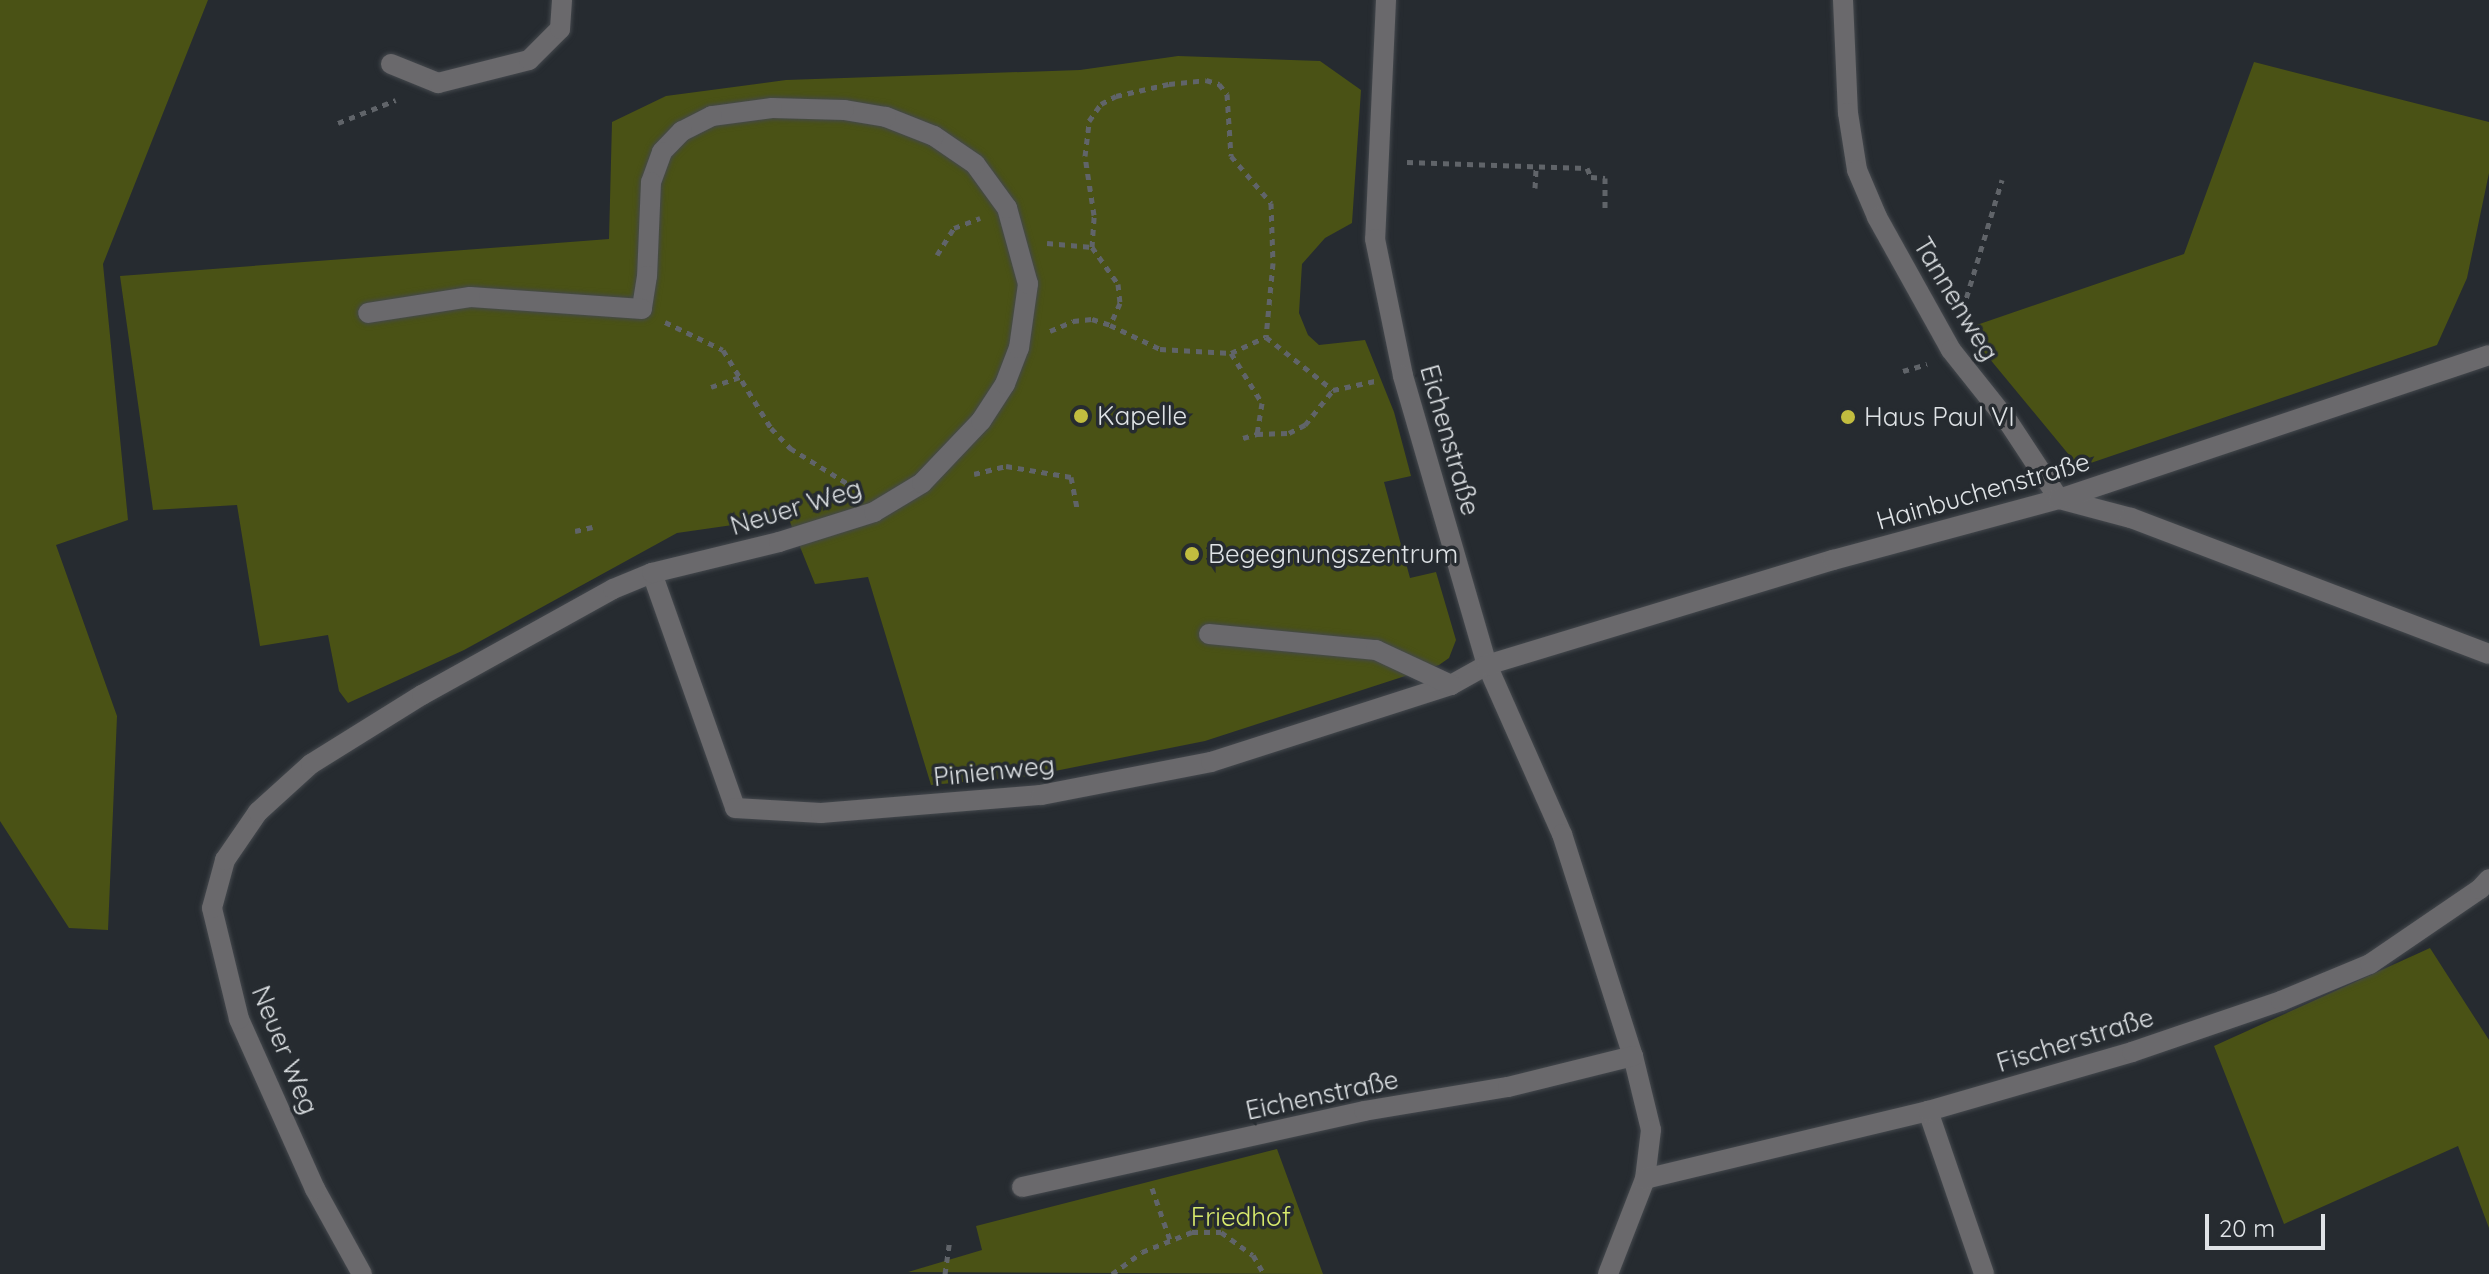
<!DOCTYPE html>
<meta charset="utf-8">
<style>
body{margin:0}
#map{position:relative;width:2489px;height:1274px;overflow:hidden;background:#262b30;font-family:Quicksand,sans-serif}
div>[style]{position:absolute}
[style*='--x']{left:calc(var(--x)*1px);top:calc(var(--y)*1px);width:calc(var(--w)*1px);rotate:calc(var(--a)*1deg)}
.green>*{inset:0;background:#4a5215}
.path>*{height:5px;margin-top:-2.5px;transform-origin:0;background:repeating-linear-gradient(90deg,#606469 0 6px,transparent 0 12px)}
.roads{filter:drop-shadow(0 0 2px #44484d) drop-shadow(0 0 2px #44484d)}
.minor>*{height:20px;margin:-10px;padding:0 10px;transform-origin:10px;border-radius:10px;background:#6a696c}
.dots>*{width:22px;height:22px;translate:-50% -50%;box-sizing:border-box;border:4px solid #262b30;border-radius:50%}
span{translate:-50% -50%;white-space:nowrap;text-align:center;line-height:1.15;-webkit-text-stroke:7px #262b30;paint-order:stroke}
.street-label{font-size:26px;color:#dfe3e6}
.poi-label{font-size:26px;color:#dfe3e6}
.left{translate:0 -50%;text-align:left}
.park-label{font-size:26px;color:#d9eb6d}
.scale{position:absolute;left:2205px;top:1214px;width:120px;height:36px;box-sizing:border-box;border:4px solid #dfe3e6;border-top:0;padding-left:10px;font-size:24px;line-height:28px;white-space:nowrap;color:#dfe3e6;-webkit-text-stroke:6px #262b30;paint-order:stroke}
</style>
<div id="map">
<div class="green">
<i style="clip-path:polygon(0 0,208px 0,103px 264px,128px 520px,56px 545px,117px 716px,108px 930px,69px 928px,0 821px)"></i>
<i style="clip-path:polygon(1178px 56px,1320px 61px,1361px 90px,1352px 223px,1325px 238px,1302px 264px,1299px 313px,1308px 335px,1319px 345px,1365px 340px,1394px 412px,1411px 476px,1384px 482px,1410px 578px,1436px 572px,1456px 640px,1449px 658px,1439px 665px,1205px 741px,1030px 776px,931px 785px,868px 577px,815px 584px,788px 517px,677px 533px,464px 650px,348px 703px,339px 691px,328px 635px,260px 646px,237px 505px,153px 510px,120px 276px,609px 239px,612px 122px,666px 96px,786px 80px,1080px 70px)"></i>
<i style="clip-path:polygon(2254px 62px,2489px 122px,2489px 173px,2467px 278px,2437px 345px,2079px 467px,1965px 329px,2184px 254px)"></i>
<i style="clip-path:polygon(2430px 948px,2489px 1040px,2489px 1228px,2458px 1146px,2284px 1224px,2214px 1046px)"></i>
<i style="clip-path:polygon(1277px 1149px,1323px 1274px,908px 1272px,982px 1250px,976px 1226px)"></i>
</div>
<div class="path">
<i style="--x:338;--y:123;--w:62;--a:-21.6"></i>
<i style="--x:1407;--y:162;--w:180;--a:1.9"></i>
<i style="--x:1587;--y:168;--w:10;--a:66"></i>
<i style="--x:1591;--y:177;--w:14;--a:4"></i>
<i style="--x:1605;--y:178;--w:31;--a:90"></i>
<i style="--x:1535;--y:188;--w:21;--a:-87"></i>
<i style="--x:1047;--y:243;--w:45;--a:5.1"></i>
<i style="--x:1092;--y:247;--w:45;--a:54.9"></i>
<i style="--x:1118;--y:284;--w:19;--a:84"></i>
<i style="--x:1120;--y:303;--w:24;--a:114"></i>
<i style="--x:1110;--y:325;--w:55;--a:25.6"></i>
<i style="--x:1160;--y:349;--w:71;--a:3.2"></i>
<i style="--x:1231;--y:353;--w:38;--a:-25"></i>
<i style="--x:1266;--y:337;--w:85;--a:38.3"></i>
<i style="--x:1333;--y:390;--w:43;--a:-12.1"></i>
<i style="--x:1092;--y:247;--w:32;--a:-86"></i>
<i style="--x:1094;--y:215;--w:60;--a:-98.7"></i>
<i style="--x:1085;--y:156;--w:35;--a:-83"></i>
<i style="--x:1089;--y:121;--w:21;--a:-55"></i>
<i style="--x:1101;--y:104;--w:17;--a:-28"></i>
<i style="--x:1116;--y:96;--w:54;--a:-12.8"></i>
<i style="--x:1169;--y:84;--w:37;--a:-6"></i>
<i style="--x:1206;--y:80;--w:14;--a:17"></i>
<i style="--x:1219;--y:84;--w:13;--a:51"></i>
<i style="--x:1227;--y:94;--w:62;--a:86.3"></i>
<i style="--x:1231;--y:156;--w:62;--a:49.6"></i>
<i style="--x:1271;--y:203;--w:60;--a:88.1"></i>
<i style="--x:1273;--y:263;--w:74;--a:95.4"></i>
<i style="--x:937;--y:255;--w:32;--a:-58"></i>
<i style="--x:954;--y:228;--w:28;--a:-21"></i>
<i style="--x:1963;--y:309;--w:135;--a:-73.2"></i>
<i style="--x:665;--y:322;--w:64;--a:25.8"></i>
<i style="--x:723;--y:350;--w:92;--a:58.4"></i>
<i style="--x:771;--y:428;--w:28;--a:46"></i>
<i style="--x:790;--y:448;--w:74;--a:31.8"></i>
<i style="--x:1050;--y:331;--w:25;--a:-23"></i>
<i style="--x:1073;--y:321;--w:19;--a:-6"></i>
<i style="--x:1092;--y:319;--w:19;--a:18"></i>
<i style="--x:1231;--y:353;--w:59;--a:58.2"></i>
<i style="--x:1262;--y:403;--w:31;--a:99"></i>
<i style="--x:1257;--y:434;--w:32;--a:-2"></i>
<i style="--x:1289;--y:433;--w:18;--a:-27"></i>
<i style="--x:1305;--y:425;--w:45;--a:-51.3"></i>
<i style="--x:1903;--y:371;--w:25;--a:-16"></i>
<i style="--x:711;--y:387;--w:31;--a:-19"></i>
<i style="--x:1243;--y:438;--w:15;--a:-16"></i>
<i style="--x:974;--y:474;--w:33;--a:-14"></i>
<i style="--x:1006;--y:466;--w:66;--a:9.6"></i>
<i style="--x:1071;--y:477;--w:33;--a:79"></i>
<i style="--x:575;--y:531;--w:18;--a:-13"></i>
<i style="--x:1152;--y:1188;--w:55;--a:70.9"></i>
<i style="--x:945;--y:1274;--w:34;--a:-82"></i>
<i style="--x:1112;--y:1274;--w:37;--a:-36"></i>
<i style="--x:1142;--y:1252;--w:54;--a:-21.8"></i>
<i style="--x:1192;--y:1232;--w:29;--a:0"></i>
<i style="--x:1221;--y:1232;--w:39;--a:36"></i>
<i style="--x:1253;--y:1255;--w:22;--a:60"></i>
</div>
<div class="roads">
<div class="minor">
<i style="--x:1386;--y:0;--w:239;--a:92.6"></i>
<i style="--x:1375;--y:239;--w:140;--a:78.4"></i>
<i style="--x:1403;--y:376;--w:301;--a:73.8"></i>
<i style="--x:1487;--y:665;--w:185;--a:66.1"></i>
<i style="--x:1562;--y:834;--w:233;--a:72.3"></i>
<i style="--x:1633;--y:1056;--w:76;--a:76.3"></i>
<i style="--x:1651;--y:1130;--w:49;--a:97"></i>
<i style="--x:1645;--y:1179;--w:102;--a:111.3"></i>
<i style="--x:1843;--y:0;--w:113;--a:87.5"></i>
<i style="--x:1848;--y:113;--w:58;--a:81"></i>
<i style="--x:1857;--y:170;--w:51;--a:66.9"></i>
<i style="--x:1877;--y:217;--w:152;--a:60.9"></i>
<i style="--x:1951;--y:350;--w:93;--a:51.5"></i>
<i style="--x:2009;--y:423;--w:91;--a:56.7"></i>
<i style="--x:2059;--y:499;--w:74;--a:14.8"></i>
<i style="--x:2131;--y:518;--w:383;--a:20.8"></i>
<i style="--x:391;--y:64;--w:51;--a:22"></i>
<i style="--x:438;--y:83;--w:94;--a:-14.2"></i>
<i style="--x:529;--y:60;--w:44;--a:-45"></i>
<i style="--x:560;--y:29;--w:29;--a:-86"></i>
<i style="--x:652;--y:573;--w:249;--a:70.5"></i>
<i style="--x:735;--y:808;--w:86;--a:3.3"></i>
<i style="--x:821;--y:813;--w:221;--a:-4.7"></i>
<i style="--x:1041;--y:795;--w:173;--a:-11"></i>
<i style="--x:1211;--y:762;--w:252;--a:-17.8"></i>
<i style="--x:1451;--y:685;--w:41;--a:-29.1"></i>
<i style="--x:1487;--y:665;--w:362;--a:-16.9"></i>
<i style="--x:1833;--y:560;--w:234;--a:-15.1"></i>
<i style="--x:2059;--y:499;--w:453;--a:-18.5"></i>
<i style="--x:1209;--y:634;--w:168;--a:5.5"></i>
<i style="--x:1376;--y:650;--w:83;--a:25"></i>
<i style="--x:1928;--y:1111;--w:172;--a:71"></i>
<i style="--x:1645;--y:1179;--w:291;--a:-13.5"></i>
<i style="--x:1928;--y:1111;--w:212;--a:-16.1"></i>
<i style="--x:2132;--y:1052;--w:157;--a:-18.9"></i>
<i style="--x:2281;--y:1001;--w:96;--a:-22.6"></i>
<i style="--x:2370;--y:964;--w:133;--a:-34.3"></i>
<i style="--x:2480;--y:889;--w:13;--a:-48"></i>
<i style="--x:1022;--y:1187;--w:350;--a:-12.5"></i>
<i style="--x:1364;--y:1111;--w:146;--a:-9.5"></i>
<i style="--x:1508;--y:1087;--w:129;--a:-13.9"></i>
<i style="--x:362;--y:1274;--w:97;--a:-118.9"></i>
<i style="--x:315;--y:1189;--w:186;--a:-114.1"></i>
<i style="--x:239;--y:1019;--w:114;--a:-103.7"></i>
<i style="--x:212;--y:908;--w:50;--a:-74.8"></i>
<i style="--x:225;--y:860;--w:58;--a:-55.5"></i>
<i style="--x:258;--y:812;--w:72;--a:-42.2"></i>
<i style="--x:311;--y:764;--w:131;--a:-31.9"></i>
<i style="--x:422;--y:695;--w:218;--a:-29"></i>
<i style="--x:613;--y:589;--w:42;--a:-22.3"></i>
<i style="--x:652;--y:573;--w:131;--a:-13.7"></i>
<i style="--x:779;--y:542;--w:100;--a:-17.5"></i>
<i style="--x:874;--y:512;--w:56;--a:-31.1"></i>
<i style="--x:922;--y:483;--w:86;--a:-46.4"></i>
<i style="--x:981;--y:421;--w:44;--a:-57"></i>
<i style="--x:1005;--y:384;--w:39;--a:-69"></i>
<i style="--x:1019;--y:348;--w:65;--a:-82"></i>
<i style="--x:1028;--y:284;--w:79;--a:-105.4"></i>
<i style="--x:1007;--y:208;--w:54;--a:-126"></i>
<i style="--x:975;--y:164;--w:50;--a:-145.7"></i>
<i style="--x:934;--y:136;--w:52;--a:-158.4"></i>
<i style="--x:886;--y:117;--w:43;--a:-170.5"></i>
<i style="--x:844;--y:110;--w:72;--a:-178.4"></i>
<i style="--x:772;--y:108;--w:61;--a:172.4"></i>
<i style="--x:712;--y:116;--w:34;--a:153"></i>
<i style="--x:682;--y:131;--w:29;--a:134"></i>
<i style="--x:662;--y:152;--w:32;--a:110"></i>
<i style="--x:651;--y:182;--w:94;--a:92.4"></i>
<i style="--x:647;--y:276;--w:33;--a:99"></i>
<i style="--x:642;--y:309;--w:172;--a:-176"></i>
<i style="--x:470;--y:297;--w:103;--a:171.1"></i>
</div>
</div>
<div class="dots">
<i style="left:1081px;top:416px;background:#c2bd3f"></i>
<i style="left:1848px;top:417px;background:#c2bd3f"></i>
<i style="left:1192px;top:554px;background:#c2bd3f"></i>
</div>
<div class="street-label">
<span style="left:1956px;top:299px;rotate:59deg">Tannenweg</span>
<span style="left:1450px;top:440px;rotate:74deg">Eichenstraße</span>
<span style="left:1983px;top:491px;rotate:-16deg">Hainbuchenstraße</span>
<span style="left:796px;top:507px;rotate:-17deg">Neuer Weg</span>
<span style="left:994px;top:771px;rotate:-6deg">Pinienweg</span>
<span style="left:2075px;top:1040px;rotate:-17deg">Fischerstraße</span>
<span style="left:285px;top:1050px;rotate:68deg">Neuer Weg</span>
<span style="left:1322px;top:1095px;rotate:-12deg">Eichenstraße</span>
</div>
<div class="poi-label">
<span class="left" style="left:1097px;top:416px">Kapelle</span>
<span class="left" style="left:1864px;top:417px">Haus Paul VI</span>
<span class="left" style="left:1208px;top:554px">Begegnungszentrum</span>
</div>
<div class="park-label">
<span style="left:1241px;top:1217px">Friedhof</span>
</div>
<div class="scale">20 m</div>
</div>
